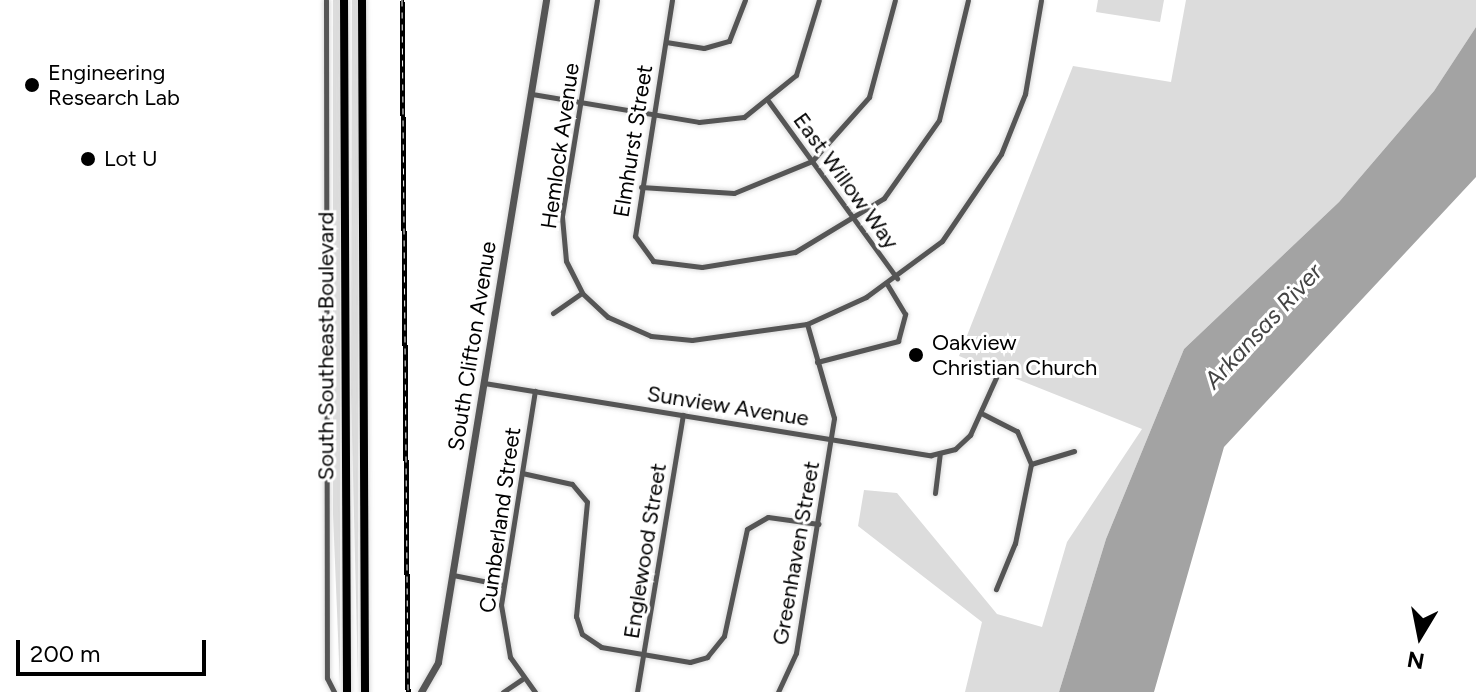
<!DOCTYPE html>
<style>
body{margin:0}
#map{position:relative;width:1476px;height:692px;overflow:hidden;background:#fff;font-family:Figtree,sans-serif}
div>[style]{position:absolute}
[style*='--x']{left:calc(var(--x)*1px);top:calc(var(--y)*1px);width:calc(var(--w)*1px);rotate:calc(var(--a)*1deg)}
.green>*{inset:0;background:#dcdcdc}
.water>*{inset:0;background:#a3a3a3}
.roads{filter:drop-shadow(0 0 2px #dbdbdb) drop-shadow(0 0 2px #dbdbdb)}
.minor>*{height:5px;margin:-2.5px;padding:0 2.5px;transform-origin:2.5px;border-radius:2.5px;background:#555}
.tertiary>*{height:7px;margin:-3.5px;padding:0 3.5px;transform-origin:3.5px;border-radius:3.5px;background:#555}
.primary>*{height:8px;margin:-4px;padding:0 4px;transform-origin:4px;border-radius:4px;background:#000}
.rail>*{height:5px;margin-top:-2.5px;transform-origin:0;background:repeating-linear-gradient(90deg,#fff 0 6px,#000 0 12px);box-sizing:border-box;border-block:2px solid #000}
.dots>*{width:22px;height:22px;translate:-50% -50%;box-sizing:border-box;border:4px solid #fff;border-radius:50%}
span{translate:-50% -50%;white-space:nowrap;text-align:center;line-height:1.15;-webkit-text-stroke:6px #fff;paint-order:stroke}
.poi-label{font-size:22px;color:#000}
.left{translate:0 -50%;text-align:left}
.street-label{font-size:22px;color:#000}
.water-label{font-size:24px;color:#444;font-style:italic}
.north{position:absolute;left:1380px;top:596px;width:80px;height:80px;-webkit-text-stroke:6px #fff;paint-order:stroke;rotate:190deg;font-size:22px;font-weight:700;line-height:32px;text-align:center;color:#000}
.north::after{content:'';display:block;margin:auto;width:28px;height:36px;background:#000;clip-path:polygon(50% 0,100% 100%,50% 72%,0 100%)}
.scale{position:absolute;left:16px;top:640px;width:190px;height:36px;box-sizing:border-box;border:4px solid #000;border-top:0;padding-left:10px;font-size:24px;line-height:28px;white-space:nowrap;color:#000;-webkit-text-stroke:6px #fff;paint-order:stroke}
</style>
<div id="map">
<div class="green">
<i style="clip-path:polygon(333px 0,340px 0,340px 684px,333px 514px)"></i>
<i style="clip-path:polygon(352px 0,358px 0,358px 679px,351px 393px)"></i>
<i style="clip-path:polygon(1098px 0,1164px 0,1160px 22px,1096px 12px)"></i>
<i style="clip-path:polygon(1186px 0,1476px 0,1476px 27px,1434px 91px,1339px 202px,1184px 349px,1106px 539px,1059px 692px,965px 692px,982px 622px,858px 526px,864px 490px,897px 493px,997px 614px,1042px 627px,1067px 542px,1142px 429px,959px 356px,1073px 66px,1171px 82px)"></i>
</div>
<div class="water">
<i style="clip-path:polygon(1476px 27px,1476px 177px,1224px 447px,1154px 692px,1059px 692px,1106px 539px,1184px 349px,1339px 202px,1434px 91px)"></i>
</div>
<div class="roads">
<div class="minor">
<i style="--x:326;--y:0;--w:678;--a:89.92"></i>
<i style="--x:327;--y:678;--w:16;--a:63"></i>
<i style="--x:597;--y:0;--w:220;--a:99.2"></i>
<i style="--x:562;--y:217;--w:44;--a:84.8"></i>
<i style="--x:566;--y:261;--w:36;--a:63"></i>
<i style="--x:582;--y:293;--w:35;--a:43"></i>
<i style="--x:608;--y:317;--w:47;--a:23.8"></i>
<i style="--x:651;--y:336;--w:41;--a:5.6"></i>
<i style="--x:692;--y:340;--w:116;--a:-7.9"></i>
<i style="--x:807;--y:324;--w:65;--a:-24.6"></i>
<i style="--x:866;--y:297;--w:94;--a:-36.4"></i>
<i style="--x:942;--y:241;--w:105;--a:-55.9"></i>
<i style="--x:1001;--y:154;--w:65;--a:-68.2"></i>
<i style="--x:1025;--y:94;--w:95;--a:-80.3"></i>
<i style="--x:672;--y:0;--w:239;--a:98.9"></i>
<i style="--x:635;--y:236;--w:31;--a:54"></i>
<i style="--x:653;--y:261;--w:49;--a:7"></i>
<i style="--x:702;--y:267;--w:94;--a:-9.2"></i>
<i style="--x:795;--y:252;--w:104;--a:-31.2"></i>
<i style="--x:884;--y:198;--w:95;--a:-54.8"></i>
<i style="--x:939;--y:120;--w:123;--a:-76.4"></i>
<i style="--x:666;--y:42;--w:38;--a:9"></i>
<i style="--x:704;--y:48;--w:26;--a:-16"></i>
<i style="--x:729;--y:41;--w:44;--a:-68.7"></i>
<i style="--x:532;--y:94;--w:169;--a:9.5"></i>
<i style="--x:699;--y:122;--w:45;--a:-6.3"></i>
<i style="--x:744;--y:117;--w:67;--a:-38.9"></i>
<i style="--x:796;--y:75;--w:78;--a:-73"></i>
<i style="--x:769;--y:102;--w:218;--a:54"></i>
<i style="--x:641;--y:187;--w:93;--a:3.7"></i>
<i style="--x:734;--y:193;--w:84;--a:-22.3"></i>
<i style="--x:812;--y:161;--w:86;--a:-48.3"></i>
<i style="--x:869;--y:97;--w:100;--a:-75"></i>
<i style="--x:553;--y:313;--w:35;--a:-35"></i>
<i style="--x:817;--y:362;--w:84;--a:-14.5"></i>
<i style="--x:898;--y:341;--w:28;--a:-75"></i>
<i style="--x:905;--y:314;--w:35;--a:-121"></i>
<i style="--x:484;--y:383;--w:453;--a:9.2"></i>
<i style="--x:931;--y:455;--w:25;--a:-14"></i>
<i style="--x:955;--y:449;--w:21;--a:-43"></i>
<i style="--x:970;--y:435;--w:70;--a:-65.6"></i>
<i style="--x:983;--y:414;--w:38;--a:27"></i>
<i style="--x:1017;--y:431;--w:36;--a:67"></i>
<i style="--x:1031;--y:464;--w:81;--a:101.4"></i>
<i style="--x:1015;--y:543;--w:50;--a:112.4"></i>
<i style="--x:1031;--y:464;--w:45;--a:-16.8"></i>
<i style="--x:522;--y:473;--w:51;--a:12.4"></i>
<i style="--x:572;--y:484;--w:23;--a:50"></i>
<i style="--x:587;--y:502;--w:115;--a:95.5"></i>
<i style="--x:576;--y:616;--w:19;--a:72"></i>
<i style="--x:582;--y:634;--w:23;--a:34"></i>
<i style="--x:601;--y:647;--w:90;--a:9.6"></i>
<i style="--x:690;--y:662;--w:18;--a:-16"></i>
<i style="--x:707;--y:657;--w:27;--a:-51"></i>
<i style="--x:724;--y:636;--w:109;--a:-77.9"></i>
<i style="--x:747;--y:529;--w:24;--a:-30"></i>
<i style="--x:768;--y:517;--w:51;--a:7.8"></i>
<i style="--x:935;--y:493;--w:38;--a:-83"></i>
<i style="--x:453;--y:575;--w:51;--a:11.3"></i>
<i style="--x:503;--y:692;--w:23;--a:-34"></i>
<i style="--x:535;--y:692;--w:43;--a:-125.5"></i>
<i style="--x:510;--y:657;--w:53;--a:-99.8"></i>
<i style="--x:501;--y:605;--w:217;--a:-81"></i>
<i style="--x:637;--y:692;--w:281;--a:-80.6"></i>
<i style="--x:778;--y:692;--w:43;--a:-65.2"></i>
<i style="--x:796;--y:653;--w:238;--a:-80.8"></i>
<i style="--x:834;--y:418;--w:98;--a:-106"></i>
</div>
<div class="tertiary">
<i style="--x:421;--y:692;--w:34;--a:-60"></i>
<i style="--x:438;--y:662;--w:671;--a:-80.73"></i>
</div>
<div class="primary">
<i style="--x:344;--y:0;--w:692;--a:89.75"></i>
<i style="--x:362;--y:0;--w:692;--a:89.75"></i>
</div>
</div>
<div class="rail">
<i style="--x:402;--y:0;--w:692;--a:89.5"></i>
</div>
<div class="dots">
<i style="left:32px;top:85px;background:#000"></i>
<i style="left:88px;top:159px;background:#000"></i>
<i style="left:916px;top:355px;background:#000"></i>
</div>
<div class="poi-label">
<span class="left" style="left:48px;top:85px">Engineering<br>Research Lab</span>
<span class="left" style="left:104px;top:159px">Lot U</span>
<span class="left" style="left:932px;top:355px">Oakview<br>Christian Church</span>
</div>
<div class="street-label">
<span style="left:633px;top:141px;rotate:-81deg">Elmhurst Street</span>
<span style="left:560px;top:146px;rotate:-82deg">Hemlock Avenue</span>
<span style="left:846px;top:181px;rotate:54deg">East Willow Way</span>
<span style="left:326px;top:346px;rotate:-90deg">South Southeast Boulevard</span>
<span style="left:472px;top:346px;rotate:-81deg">South Clifton Avenue</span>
<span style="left:728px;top:406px;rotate:9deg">Sunview Avenue</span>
<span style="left:500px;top:520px;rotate:-82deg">Cumberland Street</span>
<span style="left:645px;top:551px;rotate:-81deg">Englewood Street</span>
<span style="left:796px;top:553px;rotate:-80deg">Greenhaven Street</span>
</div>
<div class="water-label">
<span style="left:1263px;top:326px;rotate:-47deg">Arkansas River</span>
</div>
<div class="north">N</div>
<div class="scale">200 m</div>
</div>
